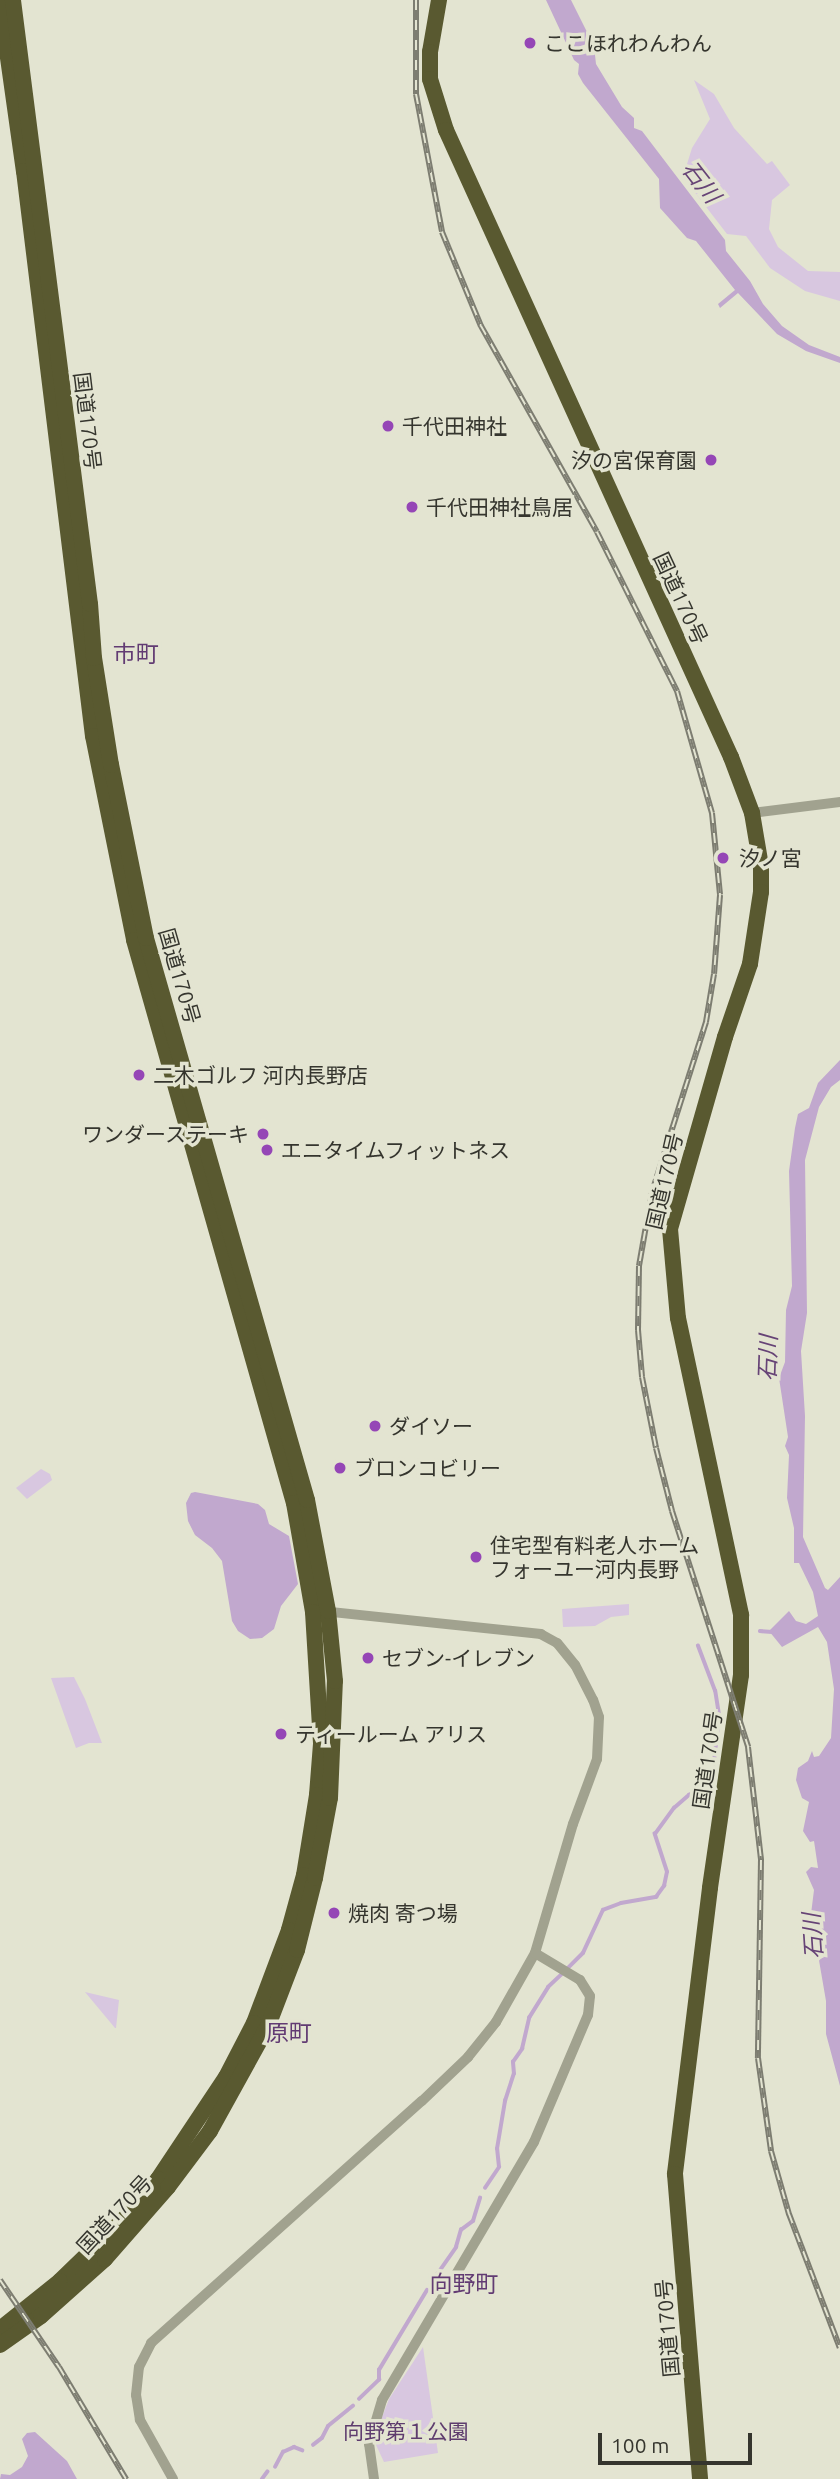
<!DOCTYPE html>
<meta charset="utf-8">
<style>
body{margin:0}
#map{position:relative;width:840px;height:2479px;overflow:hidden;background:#e3e4d1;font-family:Ubuntu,"Noto Sans JP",sans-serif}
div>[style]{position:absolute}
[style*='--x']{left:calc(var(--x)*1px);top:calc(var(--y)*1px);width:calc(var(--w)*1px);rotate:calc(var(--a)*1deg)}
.green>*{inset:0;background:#d8c7e0}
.water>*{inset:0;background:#c1a8ce}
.stream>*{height:3.5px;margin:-1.75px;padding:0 1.75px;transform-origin:1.75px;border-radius:1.75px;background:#c1a8ce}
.minor>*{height:10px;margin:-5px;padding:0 5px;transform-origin:5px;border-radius:5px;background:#a1a28f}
.highway>*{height:16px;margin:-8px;padding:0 8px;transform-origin:8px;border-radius:8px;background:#595930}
.rail>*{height:6px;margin-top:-3px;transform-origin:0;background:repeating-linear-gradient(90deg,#e3e4d1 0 10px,#7d7d71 0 20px);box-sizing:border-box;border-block:2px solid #7d7d71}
.dots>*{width:19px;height:19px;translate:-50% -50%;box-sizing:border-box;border:4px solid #e3e4d1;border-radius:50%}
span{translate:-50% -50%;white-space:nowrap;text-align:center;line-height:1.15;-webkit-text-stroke:7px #e3e4d1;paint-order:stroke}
.poi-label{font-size:21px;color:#35352e}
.left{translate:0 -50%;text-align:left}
.right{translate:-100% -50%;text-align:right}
.street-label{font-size:21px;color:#35352e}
.park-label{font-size:21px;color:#5e3c6e}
.water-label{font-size:23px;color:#664376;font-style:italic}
.neighbourhood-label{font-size:23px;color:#623b73}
.scale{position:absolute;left:598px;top:2433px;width:154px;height:32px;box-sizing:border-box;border:4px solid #35352e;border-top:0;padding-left:9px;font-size:21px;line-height:24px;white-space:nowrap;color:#35352e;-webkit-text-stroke:5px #e3e4d1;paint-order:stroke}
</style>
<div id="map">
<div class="green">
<i style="clip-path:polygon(694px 80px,714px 94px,734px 128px,767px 164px,772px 161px,790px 185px,772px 200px,769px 229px,778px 247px,808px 271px,840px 272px,840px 301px,805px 291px,770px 268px,746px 236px,727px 234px,683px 177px,692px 148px,710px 119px)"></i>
<i style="clip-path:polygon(41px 1469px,50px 1474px,52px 1480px,27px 1499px,16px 1488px)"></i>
<i style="clip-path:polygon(629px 1604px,629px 1615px,611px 1617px,595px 1626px,563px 1627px,562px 1609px)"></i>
<i style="clip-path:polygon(74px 1677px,85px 1699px,102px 1743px,89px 1743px,76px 1748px,51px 1678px)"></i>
<i style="clip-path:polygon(85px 1992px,119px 2000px,116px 2028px,115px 2028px)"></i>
<i style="clip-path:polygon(423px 2347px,438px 2453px,384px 2462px,376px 2445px,381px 2420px,389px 2399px)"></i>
</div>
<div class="water">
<i style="clip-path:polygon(546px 0,571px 0,594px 46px,596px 64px,622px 107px,634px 118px,634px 128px,642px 131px,725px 240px,726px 251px,750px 281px,763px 304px,782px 326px,809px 345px,840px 357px,840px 363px,806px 351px,777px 334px,738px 293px,720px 308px,718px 304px,735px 290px,696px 241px,687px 238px,660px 208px,659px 179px,583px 83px,578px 74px,579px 64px,574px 60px)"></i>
<i style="clip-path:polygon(840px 1060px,840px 1080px,831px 1087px,819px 1107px,805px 1160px,807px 1313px,801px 1351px,805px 1416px,803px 1537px,825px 1588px,828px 1590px,840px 1577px,840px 2086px,826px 2034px,826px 2001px,811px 1914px,814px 1890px,806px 1872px,811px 1867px,818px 1868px,814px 1841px,810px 1842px,803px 1831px,809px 1802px,802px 1798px,796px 1780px,798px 1768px,808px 1761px,812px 1751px,814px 1757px,819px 1756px,831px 1738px,834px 1689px,827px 1642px,818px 1627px,782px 1647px,769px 1631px,789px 1611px,796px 1621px,806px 1624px,818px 1616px,813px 1592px,799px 1563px,794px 1563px,794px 1528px,787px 1498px,789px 1455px,785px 1446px,788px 1437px,779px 1378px,785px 1362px,786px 1310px,792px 1286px,789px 1171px,795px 1128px,798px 1114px,809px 1108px,818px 1083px)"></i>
<i style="clip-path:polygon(195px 1492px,258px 1504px,265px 1510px,269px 1524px,289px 1536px,298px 1584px,281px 1606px,274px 1629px,262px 1638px,250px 1639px,238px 1631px,232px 1621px,222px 1561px,212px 1548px,195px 1535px,188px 1521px,186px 1503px,191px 1493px)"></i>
<i style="clip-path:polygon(35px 2432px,67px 2461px,77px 2479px,0 2479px,1px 2474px,10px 2475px,22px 2467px,28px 2456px,22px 2439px,27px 2433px)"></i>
</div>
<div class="stream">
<i style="--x:760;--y:1631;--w:12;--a:5"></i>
<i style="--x:568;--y:1968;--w:21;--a:-45"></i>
<i style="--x:583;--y:1953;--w:47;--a:-65.1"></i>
<i style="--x:603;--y:1910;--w:19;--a:-21"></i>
<i style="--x:621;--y:1903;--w:36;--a:-10"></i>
<i style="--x:656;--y:1897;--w:14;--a:-54"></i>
<i style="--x:664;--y:1886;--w:14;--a:-78"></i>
<i style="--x:667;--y:1872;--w:40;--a:-108"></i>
<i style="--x:655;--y:1834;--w:32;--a:-54"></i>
<i style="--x:674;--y:1808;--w:20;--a:-41"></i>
<i style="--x:689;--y:1795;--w:18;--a:-19"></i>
<i style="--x:706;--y:1789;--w:10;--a:-53"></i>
<i style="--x:712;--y:1781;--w:66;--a:-83.9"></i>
<i style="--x:719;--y:1715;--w:24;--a:-99"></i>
<i style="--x:715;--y:1691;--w:48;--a:-110.7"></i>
<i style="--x:485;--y:2188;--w:25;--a:-56"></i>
<i style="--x:499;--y:2167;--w:18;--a:-96"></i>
<i style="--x:497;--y:2149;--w:49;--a:-80.5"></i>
<i style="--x:505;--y:2101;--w:28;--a:-72"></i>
<i style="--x:514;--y:2074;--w:12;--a:-95"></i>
<i style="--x:513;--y:2062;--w:16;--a:-55"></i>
<i style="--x:522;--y:2049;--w:32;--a:-77"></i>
<i style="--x:529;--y:2018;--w:36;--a:-58"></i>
<i style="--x:548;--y:1987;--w:19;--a:-43"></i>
<i style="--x:436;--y:2276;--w:35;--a:-55"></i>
<i style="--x:456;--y:2247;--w:18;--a:-74"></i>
<i style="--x:461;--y:2230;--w:15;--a:-37"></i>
<i style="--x:473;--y:2221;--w:24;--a:-73"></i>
<i style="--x:359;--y:2399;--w:28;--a:-44"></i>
<i style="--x:379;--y:2380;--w:10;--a:-90"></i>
<i style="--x:379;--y:2370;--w:93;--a:-59"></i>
<i style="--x:313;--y:2445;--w:11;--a:-38"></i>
<i style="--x:322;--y:2438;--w:13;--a:-63"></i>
<i style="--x:328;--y:2426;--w:32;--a:-39"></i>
<i style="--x:275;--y:2467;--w:17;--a:-62"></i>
<i style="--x:283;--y:2452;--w:12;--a:-24"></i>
<i style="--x:294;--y:2447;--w:9;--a:21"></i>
<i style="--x:262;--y:2479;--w:9;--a:-54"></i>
</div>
<div class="minor">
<i style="--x:752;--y:813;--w:89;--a:-7.1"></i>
<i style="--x:173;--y:2479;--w:68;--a:-119.2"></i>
<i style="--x:140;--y:2420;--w:25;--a:-99"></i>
<i style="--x:136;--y:2395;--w:28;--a:-84"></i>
<i style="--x:139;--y:2367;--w:27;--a:-63"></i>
<i style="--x:151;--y:2343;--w:363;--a:-41.8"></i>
<i style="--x:422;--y:2101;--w:64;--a:-43.7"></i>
<i style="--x:468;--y:2057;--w:45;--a:-51.3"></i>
<i style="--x:496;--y:2022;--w:79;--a:-60.5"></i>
<i style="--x:535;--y:1953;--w:134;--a:-73.6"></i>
<i style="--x:573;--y:1824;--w:69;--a:-69.7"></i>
<i style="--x:597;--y:1759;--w:42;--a:-87.3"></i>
<i style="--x:599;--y:1717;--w:18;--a:-109"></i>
<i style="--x:593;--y:1700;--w:39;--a:-117"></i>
<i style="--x:575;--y:1665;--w:28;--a:-129"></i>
<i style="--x:557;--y:1643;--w:18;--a:-151"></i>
<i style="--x:541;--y:1634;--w:219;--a:-174"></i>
<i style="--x:374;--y:2479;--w:35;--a:-98"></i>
<i style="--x:369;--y:2444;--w:46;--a:-73.5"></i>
<i style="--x:382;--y:2400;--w:299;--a:-59.5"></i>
<i style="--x:534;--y:2142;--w:138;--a:-67"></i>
<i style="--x:588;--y:2015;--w:19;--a:-84"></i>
<i style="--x:590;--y:1996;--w:19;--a:-122"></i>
<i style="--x:580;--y:1980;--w:52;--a:-149"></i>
</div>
<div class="highway">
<i style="--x:439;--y:0;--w:53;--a:99.8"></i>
<i style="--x:430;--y:52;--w:27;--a:90"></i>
<i style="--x:430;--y:79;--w:53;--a:72.6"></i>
<i style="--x:446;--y:130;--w:689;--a:65.56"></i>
<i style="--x:731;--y:757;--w:60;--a:69.4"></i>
<i style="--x:752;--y:813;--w:54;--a:80.4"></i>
<i style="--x:761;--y:866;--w:26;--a:90"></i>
<i style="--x:761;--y:892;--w:73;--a:98.7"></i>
<i style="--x:750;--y:964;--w:77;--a:108.9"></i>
<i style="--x:725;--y:1037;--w:200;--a:106"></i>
<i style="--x:670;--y:1229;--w:89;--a:84.9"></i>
<i style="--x:678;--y:1318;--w:304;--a:78"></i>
<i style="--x:741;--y:1615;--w:60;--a:90"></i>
<i style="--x:741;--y:1675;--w:215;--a:98.3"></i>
<i style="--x:710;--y:1888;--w:288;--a:97"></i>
<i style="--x:675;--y:2174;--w:306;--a:85.3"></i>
<i style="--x:0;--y:1;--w:172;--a:82"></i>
<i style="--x:24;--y:171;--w:569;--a:83.04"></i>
<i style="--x:93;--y:736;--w:208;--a:78.6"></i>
<i style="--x:134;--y:940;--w:585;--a:74.14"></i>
<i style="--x:294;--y:1503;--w:111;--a:80.1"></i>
<i style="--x:313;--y:1612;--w:132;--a:86.5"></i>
<i style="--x:321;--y:1744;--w:51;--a:94.5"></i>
<i style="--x:317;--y:1795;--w:81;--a:99.2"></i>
<i style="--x:304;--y:1875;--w:57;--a:105.3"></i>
<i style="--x:289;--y:1930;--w:99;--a:110.6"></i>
<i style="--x:254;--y:2023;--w:61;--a:117.4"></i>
<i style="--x:226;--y:2077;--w:123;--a:123.7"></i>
<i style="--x:158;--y:2179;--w:47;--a:129.8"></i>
<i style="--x:128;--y:2215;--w:95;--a:135.9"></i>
<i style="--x:60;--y:2281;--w:77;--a:141.3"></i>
<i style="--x:0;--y:2345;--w:50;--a:-35.3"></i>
<i style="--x:41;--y:2316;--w:86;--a:-41.7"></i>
<i style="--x:105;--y:2259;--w:96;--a:-48.8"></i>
<i style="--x:168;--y:2187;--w:70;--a:-53.1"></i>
<i style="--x:210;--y:2131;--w:120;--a:-61.1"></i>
<i style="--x:268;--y:2026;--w:81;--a:-69.1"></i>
<i style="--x:297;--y:1950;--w:74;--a:-76"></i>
<i style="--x:315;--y:1878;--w:81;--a:-79.4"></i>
<i style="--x:330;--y:1798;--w:117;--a:-87.6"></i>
<i style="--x:335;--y:1681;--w:70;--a:-95.7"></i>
<i style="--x:328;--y:1611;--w:113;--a:-100.7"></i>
<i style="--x:307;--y:1500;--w:585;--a:-105.99"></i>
<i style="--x:146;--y:938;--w:177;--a:-101.4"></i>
<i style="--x:111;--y:765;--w:108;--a:-99"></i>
<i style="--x:94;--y:658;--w:54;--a:-94.2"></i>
<i style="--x:90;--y:604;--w:609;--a:-97.27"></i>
</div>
<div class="rail">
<i style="--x:416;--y:0;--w:94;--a:90"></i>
<i style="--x:416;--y:94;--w:140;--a:79.3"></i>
<i style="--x:442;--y:232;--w:102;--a:67.5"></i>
<i style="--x:481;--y:326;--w:236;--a:60.6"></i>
<i style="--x:597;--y:532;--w:178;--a:63.3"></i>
<i style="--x:677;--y:691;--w:127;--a:74"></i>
<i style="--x:712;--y:813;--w:82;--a:84.4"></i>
<i style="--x:720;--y:895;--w:79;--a:94.3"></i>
<i style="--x:714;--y:974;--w:49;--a:99.5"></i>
<i style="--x:706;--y:1022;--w:178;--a:107.6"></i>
<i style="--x:652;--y:1192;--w:75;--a:100"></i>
<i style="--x:639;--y:1266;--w:64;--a:90.9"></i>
<i style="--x:638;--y:1330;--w:47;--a:85.1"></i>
<i style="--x:642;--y:1377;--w:72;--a:78.8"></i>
<i style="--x:656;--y:1448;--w:65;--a:75.7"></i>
<i style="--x:672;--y:1511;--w:248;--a:72.1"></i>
<i style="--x:748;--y:1747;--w:114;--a:83.4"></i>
<i style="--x:761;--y:1860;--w:198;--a:90.9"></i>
<i style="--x:758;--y:2058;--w:94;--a:82"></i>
<i style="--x:771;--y:2151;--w:66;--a:74.1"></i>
<i style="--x:789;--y:2214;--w:143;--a:69.2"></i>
<i style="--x:0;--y:2280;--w:105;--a:55.9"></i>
<i style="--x:59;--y:2367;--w:131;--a:59.1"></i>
</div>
<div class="dots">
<i style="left:530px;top:43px;background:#9546b6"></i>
<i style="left:388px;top:426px;background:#9546b6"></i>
<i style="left:711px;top:460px;background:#9546b6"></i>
<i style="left:412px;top:507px;background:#9546b6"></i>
<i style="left:723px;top:858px;background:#9546b6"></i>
<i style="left:139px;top:1075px;background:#9546b6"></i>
<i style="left:263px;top:1134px;background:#9546b6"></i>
<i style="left:267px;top:1150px;background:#9546b6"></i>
<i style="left:375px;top:1426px;background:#9546b6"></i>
<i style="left:340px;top:1468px;background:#9546b6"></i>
<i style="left:476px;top:1557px;background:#9546b6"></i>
<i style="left:368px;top:1658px;background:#9546b6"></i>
<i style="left:281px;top:1734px;background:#9546b6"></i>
<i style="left:334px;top:1913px;background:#9546b6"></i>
</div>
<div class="poi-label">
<span class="left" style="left:544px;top:43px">ここほれわんわん</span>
<span class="left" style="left:402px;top:426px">千代田神社</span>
<span class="right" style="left:697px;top:460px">汐の宮保育園</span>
<span class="left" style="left:426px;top:507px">千代田神社鳥居</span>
<span class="left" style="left:739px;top:858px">汐ノ宮</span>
<span class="left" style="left:153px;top:1075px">二木ゴルフ 河内長野店</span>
<span class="right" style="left:249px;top:1134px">ワンダーステーキ</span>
<span class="left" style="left:281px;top:1150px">エニタイムフィットネス</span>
<span class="left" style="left:389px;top:1426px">ダイソー</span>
<span class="left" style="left:354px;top:1468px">ブロンコビリー</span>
<span class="left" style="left:490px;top:1557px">住宅型有料老人ホーム<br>フォーユー河内長野</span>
<span class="left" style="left:382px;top:1658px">セブン-イレブン</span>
<span class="left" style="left:295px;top:1734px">ティールーム アリス</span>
<span class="left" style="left:348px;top:1913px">焼肉 寄つ場</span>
</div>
<div class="street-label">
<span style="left:88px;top:421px;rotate:83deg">国道170号</span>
<span style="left:681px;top:598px;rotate:65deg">国道170号</span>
<span style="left:180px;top:976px;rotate:74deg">国道170号</span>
<span style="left:664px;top:1181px;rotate:-77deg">国道170号</span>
<span style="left:707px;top:1760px;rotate:-82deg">国道170号</span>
<span style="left:114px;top:2214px;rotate:-47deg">国道170号</span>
<span style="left:667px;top:2328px;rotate:-95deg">国道170号</span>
</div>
<div class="park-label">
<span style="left:406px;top:2431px">向野第１公園</span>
</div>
<div class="water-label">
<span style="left:701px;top:182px;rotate:52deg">石川</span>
<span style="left:768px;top:1358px;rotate:-88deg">石川</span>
<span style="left:813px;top:1936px;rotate:-94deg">石川</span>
</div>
<div class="neighbourhood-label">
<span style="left:136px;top:654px">市町</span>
<span style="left:289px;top:2033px">原町</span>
<span style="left:464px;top:2284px">向野町</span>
</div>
<div class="scale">100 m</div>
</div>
